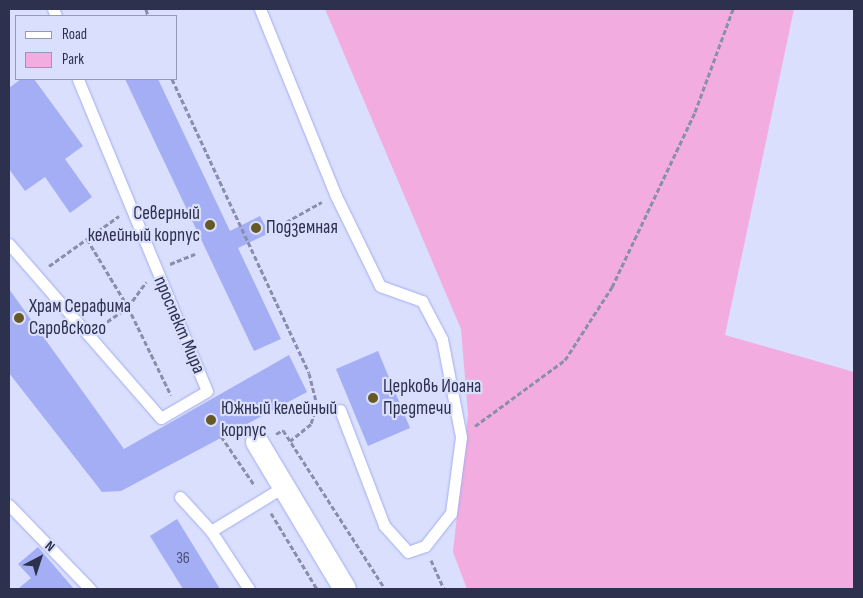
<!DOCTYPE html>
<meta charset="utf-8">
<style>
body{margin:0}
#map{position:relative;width:863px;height:598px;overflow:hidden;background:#d9dffc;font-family:"Sofia Sans Condensed",sans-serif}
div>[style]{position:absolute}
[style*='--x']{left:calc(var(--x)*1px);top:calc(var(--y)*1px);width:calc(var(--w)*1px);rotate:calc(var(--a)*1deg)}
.green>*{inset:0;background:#f2ace0}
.building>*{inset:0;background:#a3aef5}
.path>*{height:3px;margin-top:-1.5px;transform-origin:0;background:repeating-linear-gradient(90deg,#898eab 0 5px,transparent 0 7.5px)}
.roads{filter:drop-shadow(0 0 1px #a2adf3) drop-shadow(0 0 1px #a2adf3)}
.service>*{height:11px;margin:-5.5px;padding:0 5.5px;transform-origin:5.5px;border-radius:5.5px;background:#fff}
.minor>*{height:22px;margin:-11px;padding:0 11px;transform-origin:11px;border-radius:11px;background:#fff}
.dots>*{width:14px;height:14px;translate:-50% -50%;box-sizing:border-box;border:2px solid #d9dffc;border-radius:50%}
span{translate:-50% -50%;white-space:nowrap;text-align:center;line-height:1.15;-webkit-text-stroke:4.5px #d9dffc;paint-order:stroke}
.number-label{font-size:16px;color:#4a5078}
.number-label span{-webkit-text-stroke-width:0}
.poi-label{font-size:19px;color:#2d314e}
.right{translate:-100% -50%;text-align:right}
.left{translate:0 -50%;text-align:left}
.street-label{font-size:19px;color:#2d314e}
.frame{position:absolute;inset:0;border:10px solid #2d314e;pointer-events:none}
.legend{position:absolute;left:15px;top:15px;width:162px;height:65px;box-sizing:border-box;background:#d9dffc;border:1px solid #9499b6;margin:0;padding:6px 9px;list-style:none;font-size:15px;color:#2d314e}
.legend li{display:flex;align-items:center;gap:10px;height:25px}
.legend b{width:25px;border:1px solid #9499b6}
.north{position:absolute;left:15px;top:533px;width:50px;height:50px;-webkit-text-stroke:4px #d9dffc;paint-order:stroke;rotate:40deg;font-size:14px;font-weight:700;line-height:20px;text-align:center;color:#2d314e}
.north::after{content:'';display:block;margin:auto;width:18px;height:22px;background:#2d314e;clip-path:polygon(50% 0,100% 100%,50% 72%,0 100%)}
</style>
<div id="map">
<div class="green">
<i style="clip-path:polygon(325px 9px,794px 9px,725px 335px,854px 372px,854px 589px,467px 589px,453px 552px,468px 414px,461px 329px)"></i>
</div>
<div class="building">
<i style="clip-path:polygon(21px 79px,34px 79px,83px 146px,65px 159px,92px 197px,70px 213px,45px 177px,25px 191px,9px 169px,9px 88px)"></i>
<i style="clip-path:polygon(125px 79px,158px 79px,230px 231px,260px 216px,269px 233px,238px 248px,281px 339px,254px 351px)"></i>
<i style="clip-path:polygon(9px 289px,124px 449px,289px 355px,307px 392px,121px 491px,102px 492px,9px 373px)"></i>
<i style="clip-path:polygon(378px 351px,410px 428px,368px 446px,336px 369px)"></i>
<i style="clip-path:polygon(177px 519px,220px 589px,183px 589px,150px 536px)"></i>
<i style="clip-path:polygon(38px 547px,74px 589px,18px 589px,31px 578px,18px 564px)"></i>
</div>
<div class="path">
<i style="--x:146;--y:9;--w:7;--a:74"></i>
<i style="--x:172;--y:79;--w:324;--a:65"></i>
<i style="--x:309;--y:373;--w:32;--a:76"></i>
<i style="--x:317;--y:404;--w:21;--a:107"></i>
<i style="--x:311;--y:424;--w:27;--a:141"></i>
<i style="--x:286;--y:222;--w:41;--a:-29.1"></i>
<i style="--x:87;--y:239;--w:79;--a:58.9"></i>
<i style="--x:128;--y:307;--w:98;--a:64"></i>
<i style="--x:170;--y:264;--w:27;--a:-22"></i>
<i style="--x:49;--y:266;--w:86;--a:-35.5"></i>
<i style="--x:101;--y:326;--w:33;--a:-35"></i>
<i style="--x:128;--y:307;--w:31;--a:-54"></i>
<i style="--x:475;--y:426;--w:112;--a:-36.3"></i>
<i style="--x:565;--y:360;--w:87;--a:-57.2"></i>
<i style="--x:612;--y:287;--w:194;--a:-64.6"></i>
<i style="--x:695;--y:112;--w:110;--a:-69.7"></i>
<i style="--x:276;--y:434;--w:8;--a:-30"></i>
<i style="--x:283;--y:430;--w:189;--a:57.3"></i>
<i style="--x:221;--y:436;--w:60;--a:55.8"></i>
<i style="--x:271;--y:513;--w:89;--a:58.8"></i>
<i style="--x:431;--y:560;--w:32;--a:66"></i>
</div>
<div class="roads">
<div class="service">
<i style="--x:53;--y:9;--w:8;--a:67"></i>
<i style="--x:260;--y:9;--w:200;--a:67.9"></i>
<i style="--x:335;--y:194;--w:102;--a:63.9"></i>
<i style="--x:380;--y:286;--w:45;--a:19.7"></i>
<i style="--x:422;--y:301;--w:43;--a:62.2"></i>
<i style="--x:442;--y:339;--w:100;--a:79"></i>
<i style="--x:461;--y:437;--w:77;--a:97.5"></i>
<i style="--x:451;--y:513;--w:42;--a:128.2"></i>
<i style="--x:425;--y:546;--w:18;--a:161"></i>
<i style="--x:408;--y:552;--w:36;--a:-132"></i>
<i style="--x:384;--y:525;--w:123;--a:-110.9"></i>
<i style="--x:9;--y:244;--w:231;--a:48.9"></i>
<i style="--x:161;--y:418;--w:53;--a:-30.4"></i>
<i style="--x:207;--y:391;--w:338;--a:-112.5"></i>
<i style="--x:180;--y:497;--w:46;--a:47.6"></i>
<i style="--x:211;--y:531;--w:69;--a:56.8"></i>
<i style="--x:9;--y:505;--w:117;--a:46"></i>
<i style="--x:211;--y:531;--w:84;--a:-31.4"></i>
</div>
<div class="minor">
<i style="--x:257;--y:442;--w:171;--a:59.1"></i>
</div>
</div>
<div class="dots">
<i style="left:210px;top:225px;background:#655926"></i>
<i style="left:256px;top:228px;background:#655926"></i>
<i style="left:19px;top:318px;background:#655926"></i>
<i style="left:373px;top:398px;background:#655926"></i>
<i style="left:211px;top:420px;background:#655926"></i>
</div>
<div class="number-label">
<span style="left:183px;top:559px">36</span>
</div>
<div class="poi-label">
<span class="right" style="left:200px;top:225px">Северный<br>келейный корпус</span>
<span class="left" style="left:266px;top:228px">Подземная</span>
<span class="left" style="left:29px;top:318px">Храм Серафима<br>Саровского</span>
<span class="left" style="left:383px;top:398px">Церковь Иоана<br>Предтечи</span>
<span class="left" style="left:221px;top:420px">Южный келейный<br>корпус</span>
</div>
<div class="street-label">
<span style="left:179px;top:325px;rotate:67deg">проспект Мира</span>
</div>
<div class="frame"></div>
<ul class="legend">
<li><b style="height:6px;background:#fff"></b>Road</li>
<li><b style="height:14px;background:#f2ace0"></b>Park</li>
</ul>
<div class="north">N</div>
</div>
